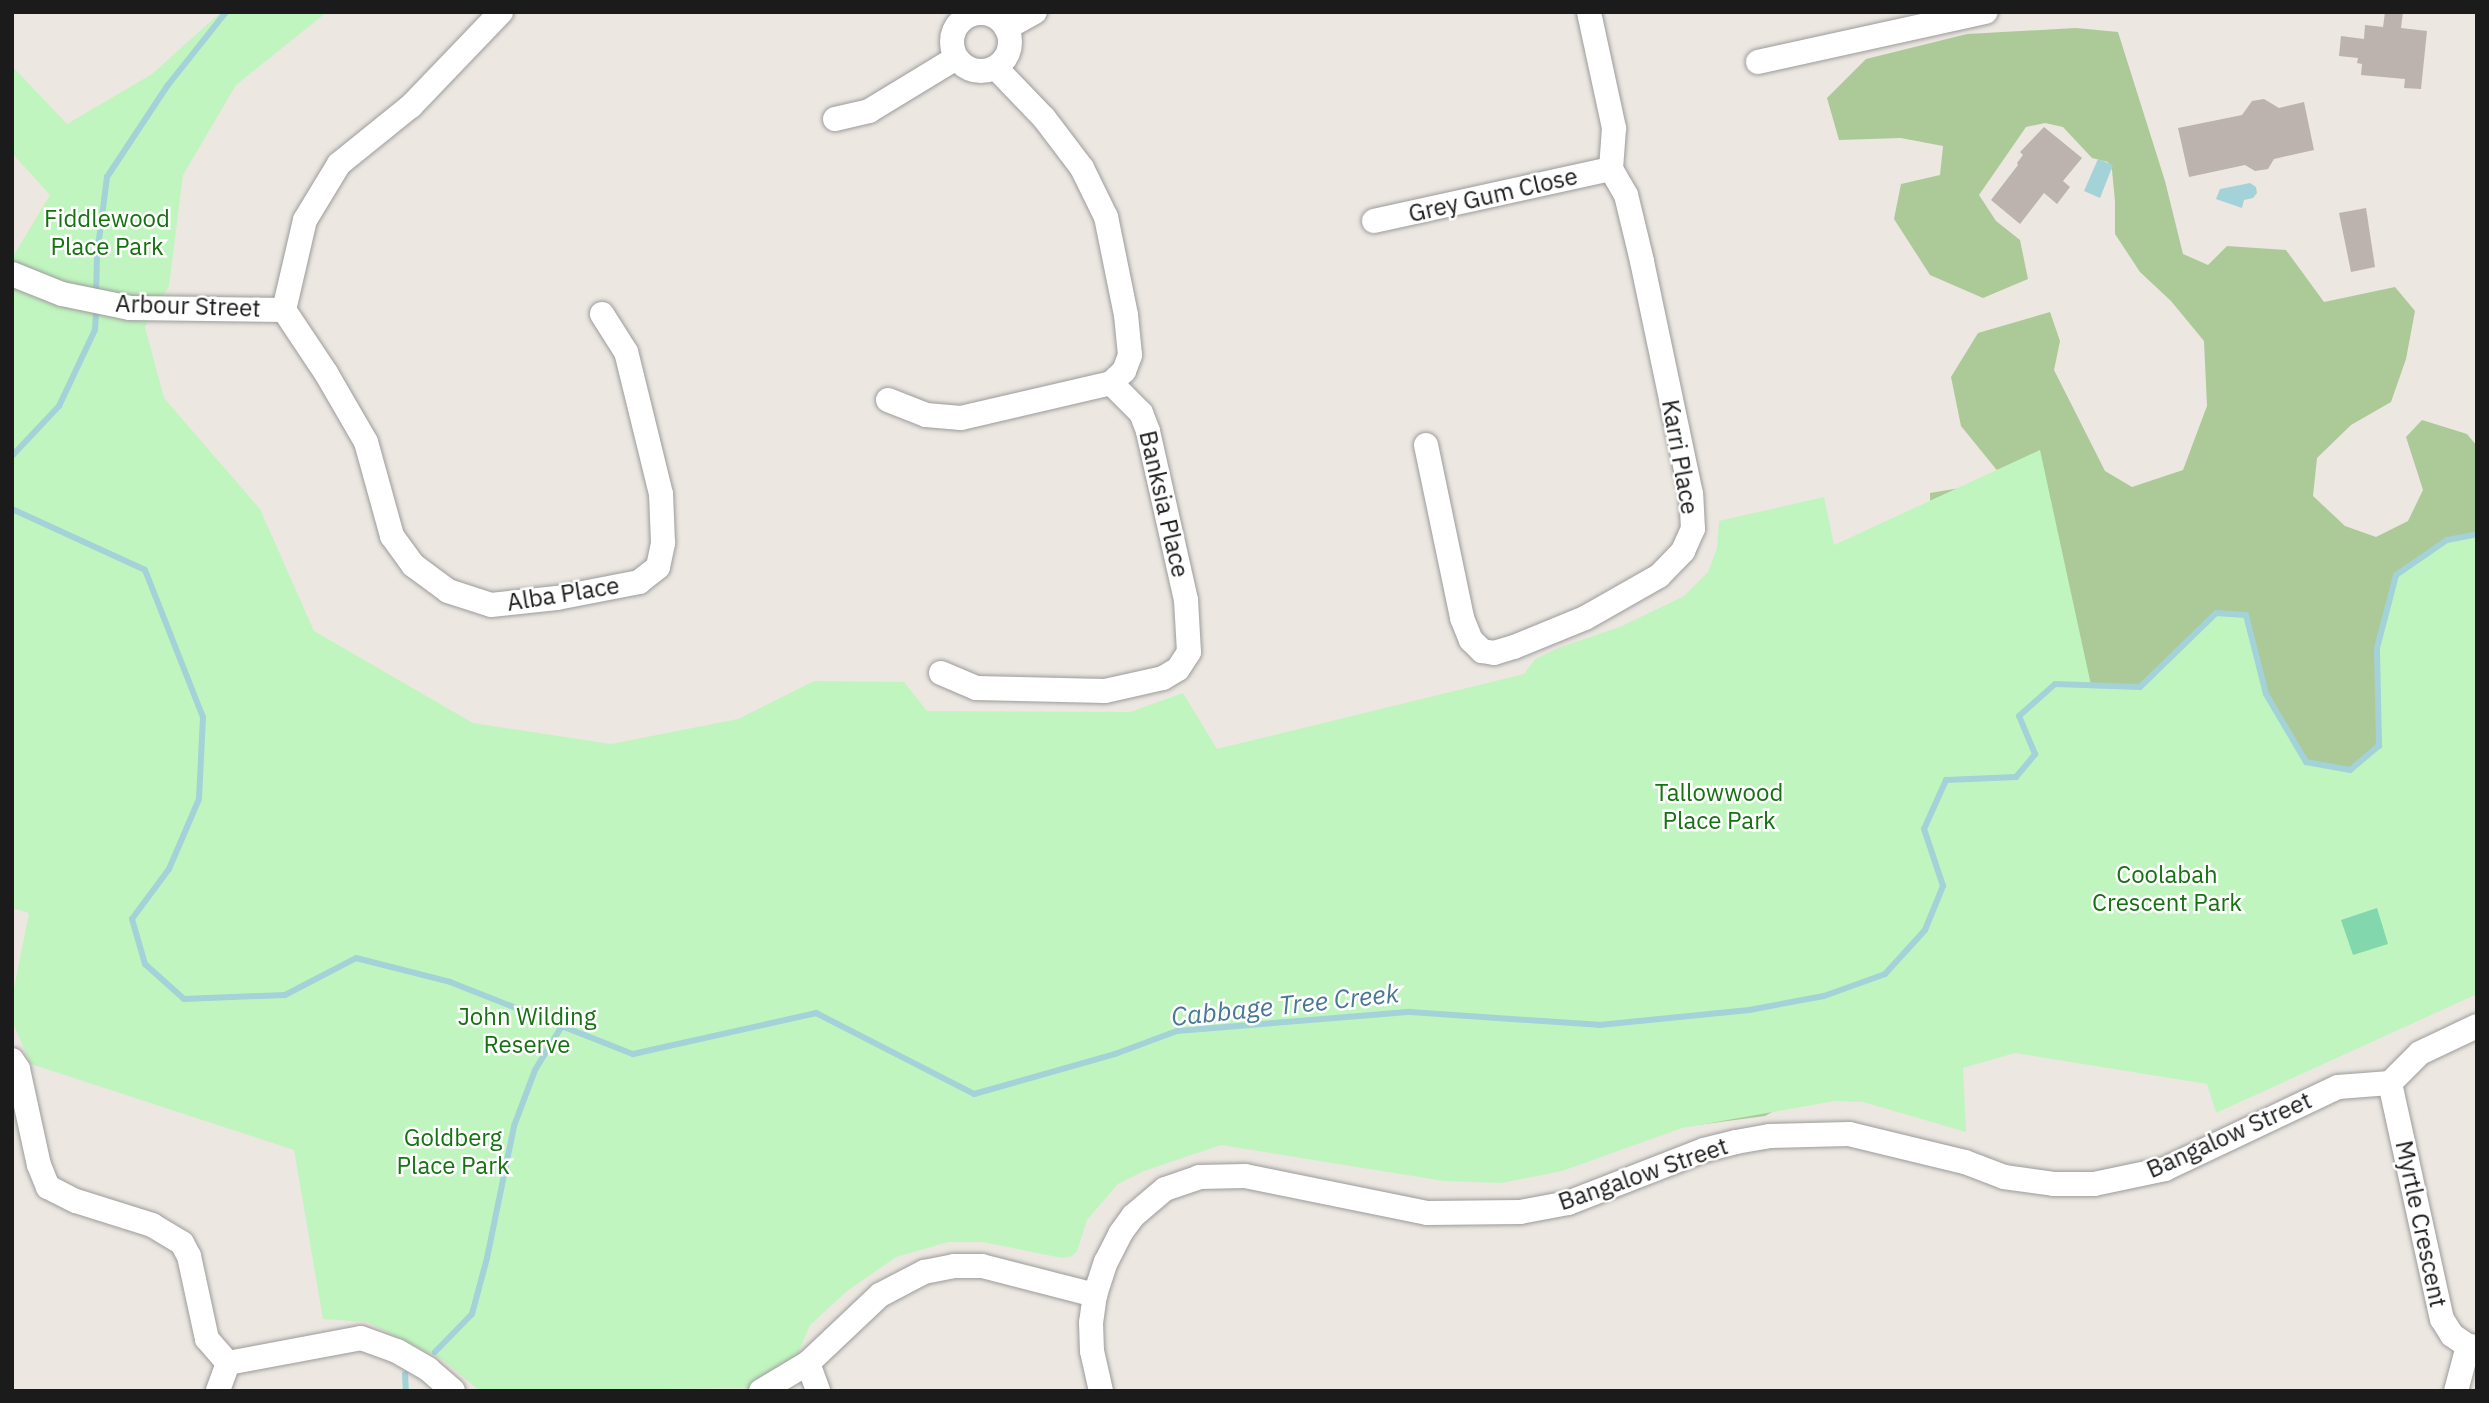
<!DOCTYPE html>
<style>
body{margin:0}
#map{position:relative;width:2489px;height:1403px;overflow:hidden;background:#ece7e1;font-family:"IBM Plex Sans",sans-serif}
div>[style]{position:absolute}
[style*='--x']{left:calc(var(--x)*1px);top:calc(var(--y)*1px);width:calc(var(--w)*1px);rotate:calc(var(--a)*1deg)}
.forest>*{inset:0;background:#acc998}
.park>*{inset:0;background:#c1f5bf}
.pitch>*{inset:0;background:#82d7ac}
.water>*{inset:0;background:#a3d2d8}
.stream>*{height:6px;margin:-3px;padding:0 3px;transform-origin:3px;border-radius:3px;background:#a3d2d8}
.building>*{inset:0;background:#bcb2ae}
.roads{filter:drop-shadow(0 0 2px #9c9c9c) drop-shadow(0 0 2px #9c9c9c)}
.minor>*{height:24px;margin:-12px;padding:0 12px;transform-origin:12px;border-radius:12px;background:#fff}
.minor>.ring{margin:-12px;padding:0;box-sizing:content-box;background:none;border:24px solid #fff;border-radius:50%}
span{translate:-50% -50%;white-space:nowrap;text-align:center;line-height:1.15;-webkit-text-stroke:5px #fff;paint-order:stroke}
.street-label{font-size:24px;color:#1b1b1b}
.park-label{font-size:24px;color:#157111}
.water-label{font-size:26px;color:#487895;font-style:italic}
.frame{position:absolute;inset:0;border:14px solid #1b1b1b;pointer-events:none}
</style>
<div id="map">
<div class="forest">
<i style="clip-path:polygon(2076px 28px,2118px 32px,2165px 181px,2183px 254px,2208px 265px,2227px 246px,2286px 250px,2324px 302px,2395px 287px,2415px 311px,2406px 359px,2391px 402px,2351px 425px,2317px 458px,2313px 496px,2345px 526px,2376px 537px,2408px 521px,2423px 490px,2406px 437px,2422px 420px,2467px 434px,2477px 446px,2477px 564px,2437px 730px,1765px 1116px,1652px 1131px,1931px 559px,1930px 493px,1972px 486px,2000px 474px,1961px 426px,1951px 377px,1978px 333px,2050px 312px,2060px 341px,2054px 370px,2105px 471px,2132px 487px,2183px 470px,2207px 406px,2204px 341px,2171px 301px,2140px 272px,2115px 234px,2115px 201px,2112px 170px,2108px 162px,2092px 158px,2063px 127px,2045px 123px,2026px 127px,1979px 195px,1996px 221px,2020px 240px,2028px 279px,1983px 298px,1930px 275px,1894px 219px,1901px 184px,1940px 175px,1943px 146px,1901px 138px,1839px 140px,1827px 98px,1866px 59px,1967px 34px)"></i>
</div>
<div class="park">
<i style="clip-path:polygon(221px 12px,327px 12px,236px 85px,183px 175px,169px 286px,145px 327px,164px 398px,260px 509px,314px 631px,473px 723px,611px 744px,738px 719px,814px 681px,904px 682px,927px 711px,1130px 712px,1183px 693px,1217px 749px,1524px 674px,1535px 659px,1558px 648px,1622px 626px,1684px 596px,1708px 572px,1717px 548px,1719px 521px,1824px 497px,1834px 545px,2040px 450px,2091px 685px,2140px 687px,2216px 613px,2246px 615px,2266px 694px,2306px 761px,2349px 769px,2379px 746px,2377px 648px,2396px 575px,2447px 540px,2477px 534px,2477px 994px,2216px 1113px,2207px 1084px,2015px 1053px,1963px 1068px,1966px 1132px,1863px 1102px,1835px 1101px,1682px 1128px,1562px 1171px,1501px 1183px,1444px 1181px,1221px 1145px,1144px 1171px,1118px 1184px,1087px 1220px,1077px 1251px,1072px 1256px,1062px 1258px,983px 1242px,948px 1242px,896px 1257px,847px 1291px,810px 1325px,798px 1353px,775px 1373px,750px 1388px,480px 1391px,443px 1360px,367px 1322px,323px 1319px,294px 1150px,31px 1064px,12px 1021px,12px 998px,29px 913px,12px 908px,12px 258px,50px 195px,12px 153px,12px 66px,67px 124px,152px 74px)"></i>
</div>
<div class="pitch">
<i style="clip-path:polygon(2377px 908px,2388px 944px,2353px 955px,2341px 920px)"></i>
</div>
<div class="water">
<i style="clip-path:polygon(2098px 159px,2113px 165px,2100px 198px,2084px 191px)"></i>
<i style="clip-path:polygon(2250px 183px,2256px 187px,2257px 193px,2253px 198px,2244px 200px,2242px 208px,2216px 199px,2220px 189px)"></i>
</div>
<div class="stream">
<i style="--x:96;--y:297;--w:42;--a:-88.6"></i>
<i style="--x:97;--y:255;--w:79;--a:-82.7"></i>
<i style="--x:107;--y:177;--w:110;--a:-56.5"></i>
<i style="--x:168;--y:85;--w:93;--a:-51.5"></i>
<i style="--x:12;--y:456;--w:69;--a:-46.8"></i>
<i style="--x:59;--y:406;--w:84;--a:-64.7"></i>
<i style="--x:95;--y:330;--w:22;--a:-87"></i>
<i style="--x:12;--y:509;--w:146;--a:24.6"></i>
<i style="--x:145;--y:570;--w:158;--a:68.5"></i>
<i style="--x:203;--y:717;--w:82;--a:92.8"></i>
<i style="--x:199;--y:799;--w:76;--a:113.2"></i>
<i style="--x:169;--y:869;--w:62;--a:126.5"></i>
<i style="--x:132;--y:919;--w:47;--a:73.9"></i>
<i style="--x:145;--y:964;--w:52;--a:41.9"></i>
<i style="--x:184;--y:999;--w:101;--a:-2.3"></i>
<i style="--x:285;--y:995;--w:80;--a:-27.5"></i>
<i style="--x:356;--y:958;--w:97;--a:14.3"></i>
<i style="--x:450;--y:982;--w:197;--a:21.5"></i>
<i style="--x:633;--y:1054;--w:188;--a:-12.6"></i>
<i style="--x:816;--y:1013;--w:178;--a:27.1"></i>
<i style="--x:974;--y:1094;--w:147;--a:-15.8"></i>
<i style="--x:1115;--y:1054;--w:66;--a:-20.4"></i>
<i style="--x:1177;--y:1031;--w:234;--a:-4.7"></i>
<i style="--x:1410;--y:1012;--w:189;--a:3.9"></i>
<i style="--x:1599;--y:1025;--w:151;--a:-5.7"></i>
<i style="--x:1749;--y:1010;--w:76;--a:-10.6"></i>
<i style="--x:1824;--y:996;--w:65;--a:-19.8"></i>
<i style="--x:1885;--y:974;--w:59;--a:-47.7"></i>
<i style="--x:1925;--y:930;--w:48;--a:-67.8"></i>
<i style="--x:1943;--y:886;--w:60;--a:-108.4"></i>
<i style="--x:1924;--y:829;--w:54;--a:-65.8"></i>
<i style="--x:1946;--y:780;--w:70;--a:-2.5"></i>
<i style="--x:2016;--y:777;--w:30;--a:-50"></i>
<i style="--x:2035;--y:754;--w:41;--a:-112.8"></i>
<i style="--x:2019;--y:716;--w:48;--a:-41.6"></i>
<i style="--x:2055;--y:684;--w:85;--a:2"></i>
<i style="--x:2140;--y:687;--w:106;--a:-44.2"></i>
<i style="--x:2216;--y:613;--w:30;--a:4"></i>
<i style="--x:2246;--y:615;--w:81;--a:75.8"></i>
<i style="--x:2266;--y:694;--w:79;--a:59.5"></i>
<i style="--x:2306;--y:762;--w:45;--a:10.3"></i>
<i style="--x:2350;--y:770;--w:38;--a:-40"></i>
<i style="--x:2379;--y:746;--w:98;--a:-91.2"></i>
<i style="--x:2377;--y:648;--w:75;--a:-75.4"></i>
<i style="--x:2396;--y:575;--w:62;--a:-34.5"></i>
<i style="--x:2447;--y:540;--w:31;--a:-11"></i>
<i style="--x:435;--y:1352;--w:53;--a:-45.8"></i>
<i style="--x:472;--y:1314;--w:58;--a:-75"></i>
<i style="--x:487;--y:1258;--w:135;--a:-78.4"></i>
<i style="--x:514;--y:1126;--w:60;--a:-69.4"></i>
<i style="--x:535;--y:1070;--w:52;--a:-58.5"></i>
<i style="--x:405;--y:1374;--w:17;--a:87"></i>
</div>
<div class="building">
<i style="clip-path:polygon(2385px 12px,2403px 12px,2401px 28px,2427px 31px,2421px 89px,2404px 88px,2405px 79px,2361px 75px,2362px 64px,2357px 63px,2358px 58px,2339px 56px,2341px 36px,2364px 39px,2365px 25px,2383px 27px)"></i>
<i style="clip-path:polygon(2264px 99px,2279px 108px,2304px 102px,2314px 150px,2274px 159px,2268px 169px,2255px 171px,2245px 165px,2189px 177px,2178px 128px,2242px 115px,2252px 101px)"></i>
<i style="clip-path:polygon(2044px 127px,2082px 158px,2063px 181px,2070px 187px,2057px 204px,2044px 193px,2020px 224px,1991px 200px,2018px 165px,2017px 163px,2023px 155px,2020px 152px)"></i>
<i style="clip-path:polygon(2366px 208px,2375px 267px,2351px 272px,2339px 213px)"></i>
</div>
<div class="roads">
<div class="minor">
<i class="ring" style="left:952px;top:13px;width:34px;height:34px"></i>
<i style="--x:1006;--y:28;--w:33;--a:-29"></i>
<i style="--x:1758;--y:62;--w:233;--a:-12.4"></i>
<i style="--x:835;--y:119;--w:35;--a:-13"></i>
<i style="--x:869;--y:111;--w:102;--a:-31.3"></i>
<i style="--x:1374;--y:221;--w:243;--a:-12.4"></i>
<i style="--x:12;--y:274;--w:54;--a:21.8"></i>
<i style="--x:62;--y:294;--w:69;--a:11.6"></i>
<i style="--x:130;--y:308;--w:154;--a:0.7"></i>
<i style="--x:284;--y:310;--w:76;--a:56.3"></i>
<i style="--x:326;--y:373;--w:80;--a:59.9"></i>
<i style="--x:366;--y:442;--w:98;--a:74.5"></i>
<i style="--x:392;--y:536;--w:36;--a:54"></i>
<i style="--x:413;--y:565;--w:44;--a:36.6"></i>
<i style="--x:448;--y:591;--w:45;--a:18"></i>
<i style="--x:491;--y:605;--w:66;--a:-6.1"></i>
<i style="--x:557;--y:598;--w:84;--a:-11"></i>
<i style="--x:639;--y:582;--w:24;--a:-38"></i>
<i style="--x:658;--y:567;--w:25;--a:-78"></i>
<i style="--x:663;--y:543;--w:49;--a:-92.3"></i>
<i style="--x:661;--y:494;--w:146;--a:-103.8"></i>
<i style="--x:626;--y:352;--w:45;--a:-122.3"></i>
<i style="--x:284;--y:310;--w:92;--a:-76.9"></i>
<i style="--x:305;--y:220;--w:66;--a:-58.7"></i>
<i style="--x:339;--y:164;--w:92;--a:-38.9"></i>
<i style="--x:411;--y:106;--w:130;--a:-46.2"></i>
<i style="--x:888;--y:400;--w:41;--a:21.5"></i>
<i style="--x:926;--y:415;--w:35;--a:5"></i>
<i style="--x:961;--y:418;--w:154;--a:-13.1"></i>
<i style="--x:1426;--y:445;--w:177;--a:78.2"></i>
<i style="--x:1462;--y:618;--w:24;--a:68"></i>
<i style="--x:1471;--y:640;--w:16;--a:45"></i>
<i style="--x:1482;--y:651;--w:12;--a:9"></i>
<i style="--x:1494;--y:653;--w:21;--a:-17"></i>
<i style="--x:1514;--y:647;--w:77;--a:-22.2"></i>
<i style="--x:1585;--y:618;--w:85;--a:-29.6"></i>
<i style="--x:1659;--y:576;--w:35;--a:-46"></i>
<i style="--x:1683;--y:551;--w:24;--a:-66"></i>
<i style="--x:1693;--y:529;--w:35;--a:-93"></i>
<i style="--x:1691;--y:494;--w:238;--a:-101.9"></i>
<i style="--x:1642;--y:261;--w:68;--a:-103.6"></i>
<i style="--x:1626;--y:195;--w:30;--a:-120"></i>
<i style="--x:1611;--y:169;--w:41;--a:-85.8"></i>
<i style="--x:1614;--y:128;--w:119;--a:-102.2"></i>
<i style="--x:941;--y:673;--w:38;--a:23"></i>
<i style="--x:976;--y:688;--w:129;--a:1.3"></i>
<i style="--x:1105;--y:691;--w:59;--a:-12.6"></i>
<i style="--x:1163;--y:678;--w:17;--a:-31"></i>
<i style="--x:1178;--y:669;--w:20;--a:-57"></i>
<i style="--x:1189;--y:652;--w:52;--a:-93.3"></i>
<i style="--x:1186;--y:600;--w:173;--a:-102.7"></i>
<i style="--x:1148;--y:431;--w:19;--a:-111"></i>
<i style="--x:1141;--y:413;--w:42;--a:-135"></i>
<i style="--x:1111;--y:383;--w:18;--a:-43"></i>
<i style="--x:1124;--y:371;--w:17;--a:-69"></i>
<i style="--x:1130;--y:355;--w:40;--a:-95.7"></i>
<i style="--x:1126;--y:315;--w:100;--a:-101.5"></i>
<i style="--x:1106;--y:217;--w:55;--a:-116.1"></i>
<i style="--x:1082;--y:168;--w:63;--a:-127.2"></i>
<i style="--x:1044;--y:118;--w:69;--a:-133.8"></i>
<i style="--x:12;--y:1060;--w:11;--a:56"></i>
<i style="--x:18;--y:1069;--w:98;--a:77.7"></i>
<i style="--x:39;--y:1165;--w:24;--a:68"></i>
<i style="--x:48;--y:1187;--w:31;--a:27"></i>
<i style="--x:76;--y:1201;--w:80;--a:17.5"></i>
<i style="--x:152;--y:1225;--w:35;--a:31"></i>
<i style="--x:182;--y:1243;--w:15;--a:62"></i>
<i style="--x:189;--y:1256;--w:85;--a:77.8"></i>
<i style="--x:207;--y:1339;--w:32;--a:49"></i>
<i style="--x:228;--y:1363;--w:30;--a:110"></i>
<i style="--x:2390;--y:1083;--w:242;--a:77.6"></i>
<i style="--x:2442;--y:1319;--w:19;--a:58"></i>
<i style="--x:2452;--y:1335;--w:19;--a:35"></i>
<i style="--x:2468;--y:1346;--w:9;--a:6"></i>
<i style="--x:228;--y:1363;--w:135;--a:-10.6"></i>
<i style="--x:361;--y:1338;--w:38;--a:20"></i>
<i style="--x:397;--y:1351;--w:36;--a:30"></i>
<i style="--x:428;--y:1369;--w:33;--a:41"></i>
<i style="--x:808;--y:1363;--w:30;--a:70"></i>
<i style="--x:761;--y:1391;--w:55;--a:-30.8"></i>
<i style="--x:808;--y:1363;--w:99;--a:-43.4"></i>
<i style="--x:880;--y:1295;--w:50;--a:-27.6"></i>
<i style="--x:924;--y:1272;--w:31;--a:-11"></i>
<i style="--x:954;--y:1266;--w:28;--a:0"></i>
<i style="--x:982;--y:1266;--w:117;--a:14.4"></i>
<i style="--x:1101;--y:1391;--w:41;--a:-102.7"></i>
<i style="--x:1092;--y:1351;--w:28;--a:-92"></i>
<i style="--x:1091;--y:1323;--w:28;--a:-82"></i>
<i style="--x:1095;--y:1295;--w:35;--a:-72"></i>
<i style="--x:1106;--y:1262;--w:31;--a:-63"></i>
<i style="--x:1120;--y:1234;--w:22;--a:-54"></i>
<i style="--x:1133;--y:1216;--w:42;--a:-40.2"></i>
<i style="--x:1165;--y:1189;--w:36;--a:-19"></i>
<i style="--x:1199;--y:1177;--w:46;--a:-1.2"></i>
<i style="--x:1245;--y:1176;--w:186;--a:11.5"></i>
<i style="--x:1427;--y:1213;--w:93;--a:-0.6"></i>
<i style="--x:1520;--y:1212;--w:49;--a:-10.6"></i>
<i style="--x:1568;--y:1203;--w:146;--a:-21.3"></i>
<i style="--x:1704;--y:1150;--w:33;--a:-14"></i>
<i style="--x:1736;--y:1142;--w:35;--a:-10"></i>
<i style="--x:1770;--y:1136;--w:79;--a:-1.5"></i>
<i style="--x:1849;--y:1134;--w:119;--a:13.6"></i>
<i style="--x:1965;--y:1162;--w:42;--a:21"></i>
<i style="--x:2004;--y:1177;--w:50;--a:8"></i>
<i style="--x:2054;--y:1184;--w:40;--a:0"></i>
<i style="--x:2094;--y:1184;--w:73;--a:-11.9"></i>
<i style="--x:2165;--y:1169;--w:191;--a:-25.4"></i>
<i style="--x:2338;--y:1087;--w:52;--a:-4.4"></i>
<i style="--x:2390;--y:1083;--w:42;--a:-45"></i>
<i style="--x:2420;--y:1053;--w:63;--a:-25.3"></i>
<i style="--x:2456;--y:1391;--w:47;--a:-75.1"></i>
</div>
</div>
<div class="street-label">
<span style="left:1493px;top:195px;rotate:-13deg">Grey Gum Close</span>
<span style="left:188px;top:306px;rotate:2deg">Arbour Street</span>
<span style="left:1680px;top:457px;rotate:80deg">Karri Place</span>
<span style="left:1164px;top:504px;rotate:77deg">Banksia Place</span>
<span style="left:563px;top:594px;rotate:-9deg">Alba Place</span>
<span style="left:2229px;top:1135px;rotate:-24deg">Bangalow Street</span>
<span style="left:1643px;top:1174px;rotate:-19deg">Bangalow Street</span>
<span style="left:2421px;top:1224px;rotate:78deg">Myrtle Crescent</span>
</div>
<div class="park-label">
<span style="left:107px;top:233px">Fiddlewood<br>Place Park</span>
<span style="left:1719px;top:807px">Tallowwood<br>Place Park</span>
<span style="left:2167px;top:889px">Coolabah<br>Crescent Park</span>
<span style="left:527px;top:1031px">John Wilding<br>Reserve</span>
<span style="left:453px;top:1152px">Goldberg<br>Place Park</span>
</div>
<div class="water-label">
<span style="left:1285px;top:1005px;rotate:-6deg">Cabbage Tree Creek</span>
</div>
<div class="frame"></div>
</div>
